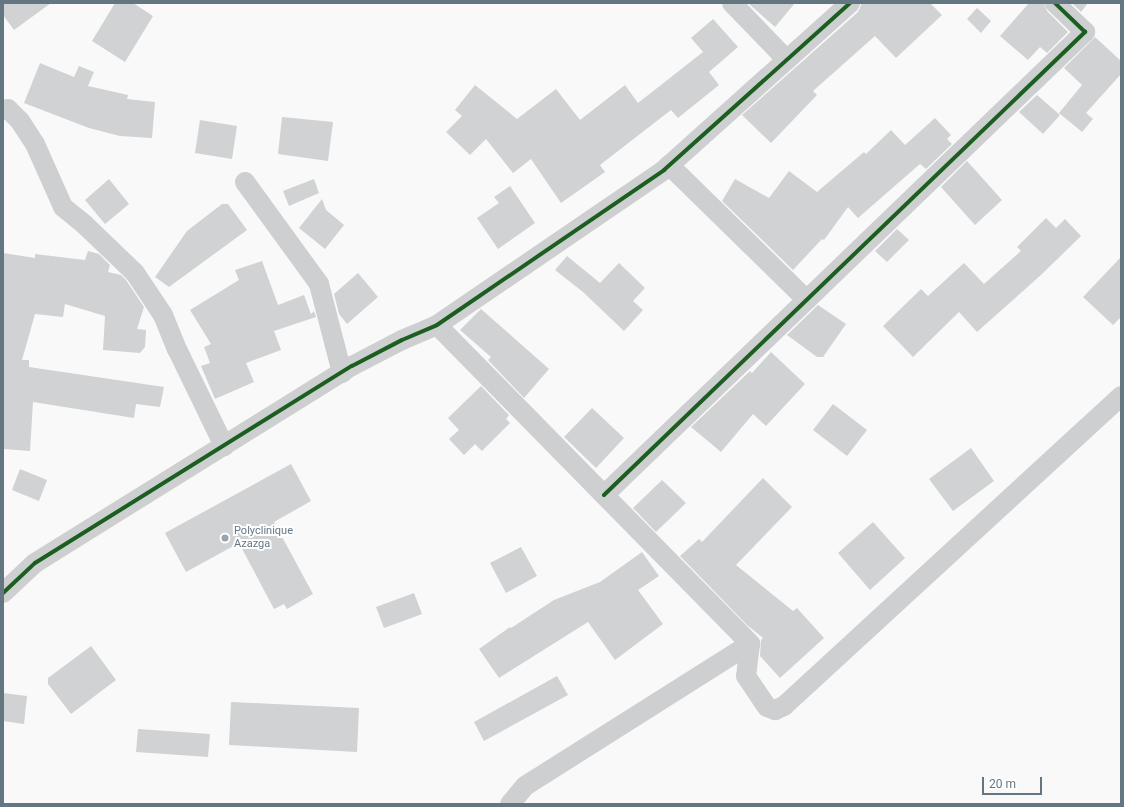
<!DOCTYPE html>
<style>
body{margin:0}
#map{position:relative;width:1124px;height:807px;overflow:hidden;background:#f9f9f9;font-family:Roboto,sans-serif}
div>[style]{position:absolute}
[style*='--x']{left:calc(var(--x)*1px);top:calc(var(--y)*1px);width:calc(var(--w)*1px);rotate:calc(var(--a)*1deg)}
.building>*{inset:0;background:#d0d2d3}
.minor>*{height:20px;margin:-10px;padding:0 10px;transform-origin:10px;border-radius:10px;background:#cecfd0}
.cycleway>*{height:4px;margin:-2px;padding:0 2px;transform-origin:2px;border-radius:2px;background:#1b5e20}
.dots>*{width:11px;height:11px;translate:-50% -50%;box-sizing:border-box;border:2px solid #fff;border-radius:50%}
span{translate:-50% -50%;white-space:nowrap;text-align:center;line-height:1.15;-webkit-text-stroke:4px #fff;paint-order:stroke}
.poi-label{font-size:11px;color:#657683}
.left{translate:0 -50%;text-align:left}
.frame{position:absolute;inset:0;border:4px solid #657683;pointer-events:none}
.scale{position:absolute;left:982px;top:777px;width:60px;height:18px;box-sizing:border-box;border:2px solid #657683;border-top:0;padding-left:5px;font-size:12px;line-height:14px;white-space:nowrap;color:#657683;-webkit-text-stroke:3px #fff;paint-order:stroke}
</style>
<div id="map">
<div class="building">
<i style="clip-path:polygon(3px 3px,51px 3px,14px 30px,3px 15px)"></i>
<i style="clip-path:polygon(115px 3px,133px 3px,153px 16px,125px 62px,92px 41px)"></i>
<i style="clip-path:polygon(748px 3px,795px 3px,775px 27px)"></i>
<i style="clip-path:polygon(862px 3px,930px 3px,942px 15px,896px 58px,875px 36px,813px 91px,817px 95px,771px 143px,742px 115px,858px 12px)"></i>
<i style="clip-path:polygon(1029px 3px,1044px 3px,1047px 11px,1068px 32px,1047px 53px,1040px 47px,1028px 60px,1000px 36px)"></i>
<i style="clip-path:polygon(1072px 3px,1088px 3px,1081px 12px)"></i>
<i style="clip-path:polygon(977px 8px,991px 21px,981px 33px,967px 19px)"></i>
<i style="clip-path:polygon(713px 19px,738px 47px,709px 72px,719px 85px,678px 118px,671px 110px,600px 165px,605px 172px,561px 203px,531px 159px,513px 173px,486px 139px,470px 155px,446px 132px,462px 116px,455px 110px,475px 85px,517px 119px,556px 89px,580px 120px,625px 85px,638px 103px,703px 52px,691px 38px)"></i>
<i style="clip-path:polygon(1095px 37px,1121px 61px,1121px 74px,1086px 113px,1093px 119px,1082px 132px,1059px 113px,1082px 85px,1064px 68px)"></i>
<i style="clip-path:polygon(40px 63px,74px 77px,79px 66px,94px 72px,88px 86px,128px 95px,127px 99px,155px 102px,152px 138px,120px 136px,89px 128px,24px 103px)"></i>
<i style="clip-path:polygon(1037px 95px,1060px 115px,1043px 134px,1019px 112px)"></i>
<i style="clip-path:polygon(282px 117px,333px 122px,328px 161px,278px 154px)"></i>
<i style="clip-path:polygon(935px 118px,951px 135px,947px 139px,952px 144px,926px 169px,920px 164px,858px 218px,848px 207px,824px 240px,822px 239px,793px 270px,722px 201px,735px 179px,769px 198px,789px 171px,817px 192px,864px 152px,866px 154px,891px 130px,905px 145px)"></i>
<i style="clip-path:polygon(200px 120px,237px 126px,232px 159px,195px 153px)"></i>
<i style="clip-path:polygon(967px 161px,1002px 200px,975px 225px,941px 187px)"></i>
<i style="clip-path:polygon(109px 179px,129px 204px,105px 224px,85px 200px)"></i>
<i style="clip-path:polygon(314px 179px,319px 193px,289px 206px,283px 191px)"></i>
<i style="clip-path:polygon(510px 186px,535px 223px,498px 249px,477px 218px,499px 203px,494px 197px)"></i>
<i style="clip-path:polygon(322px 199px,326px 210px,344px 225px,325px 249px,299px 228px)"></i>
<i style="clip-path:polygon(222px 204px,228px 204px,247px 230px,169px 287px,155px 277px,187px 231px)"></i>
<i style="clip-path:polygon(1046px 218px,1056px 228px,1065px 219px,1081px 236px,1042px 274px,977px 332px,959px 312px,913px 357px,883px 326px,921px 289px,928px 296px,964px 263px,984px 284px,1021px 251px,1017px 247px)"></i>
<i style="clip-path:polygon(897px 229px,909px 240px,887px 262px,875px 251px)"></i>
<i style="clip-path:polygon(88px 251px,99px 254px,110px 265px,108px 272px,121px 275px,126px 280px,144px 307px,137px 329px,146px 330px,145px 347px,140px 353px,103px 350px,105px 316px,65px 304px,63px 317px,35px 314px,22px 360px,29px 360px,29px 367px,164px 387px,160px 407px,136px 404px,134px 418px,33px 402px,30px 451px,3px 449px,3px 253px,35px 258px,35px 254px,85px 260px)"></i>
<i style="clip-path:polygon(567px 256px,600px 283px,619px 263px,645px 288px,633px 301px,643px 310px,624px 331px,583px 292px,555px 270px)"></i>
<i style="clip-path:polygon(1121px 257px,1121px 317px,1113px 325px,1083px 297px)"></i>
<i style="clip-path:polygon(262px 261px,278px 305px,304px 295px,311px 314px,314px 311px,316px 317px,274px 331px,281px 350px,246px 363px,254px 382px,215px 399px,201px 366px,210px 363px,204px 347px,211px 344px,190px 310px,239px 280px,235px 270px)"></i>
<i style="clip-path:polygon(358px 273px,378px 297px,347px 324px,339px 314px,334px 294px)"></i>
<i style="clip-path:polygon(818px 305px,846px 324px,823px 357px,817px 357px,787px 335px)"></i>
<i style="clip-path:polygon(481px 309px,549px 369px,524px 398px,488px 360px,491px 357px,460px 330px)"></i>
<i style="clip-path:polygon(771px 352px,805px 384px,766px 426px,753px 414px,721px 452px,691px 427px,750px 371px,752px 373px)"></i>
<i style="clip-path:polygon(481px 386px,509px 415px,506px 419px,510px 423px,482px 451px,475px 444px,464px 455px,449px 439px,459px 430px,448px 418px)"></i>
<i style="clip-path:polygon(833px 404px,867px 430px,847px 456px,813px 430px)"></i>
<i style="clip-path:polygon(592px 408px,624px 438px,596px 468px,564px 437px)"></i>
<i style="clip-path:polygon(971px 448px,994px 481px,953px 511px,929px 479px)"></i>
<i style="clip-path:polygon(291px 464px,311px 501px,274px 522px,313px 594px,287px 609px,284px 604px,274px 609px,239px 543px,186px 572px,165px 533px)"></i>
<i style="clip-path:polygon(20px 469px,47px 480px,39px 501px,12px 490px)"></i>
<i style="clip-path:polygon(763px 478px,792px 507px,736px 565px,793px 611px,797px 608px,824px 638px,780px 678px,760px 656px,761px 640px,763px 638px,747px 625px,680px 556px,699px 539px,702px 542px)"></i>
<i style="clip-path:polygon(662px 480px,686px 503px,656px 532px,633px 508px)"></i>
<i style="clip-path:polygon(873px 522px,905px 558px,870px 590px,838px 553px)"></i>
<i style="clip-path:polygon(521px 547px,537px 576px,506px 593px,490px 563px)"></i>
<i style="clip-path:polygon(642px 552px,659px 576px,638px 590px,663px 624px,615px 660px,588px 622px,499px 678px,479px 649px,510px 627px,511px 628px,554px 600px,600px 582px)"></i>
<i style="clip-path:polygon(414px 593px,422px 614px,384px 628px,376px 607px)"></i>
<i style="clip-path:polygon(91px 646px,116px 680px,71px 714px,48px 684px,48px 678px)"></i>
<i style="clip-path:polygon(557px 676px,568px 695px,484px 741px,474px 722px)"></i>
<i style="clip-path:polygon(3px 693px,27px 696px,24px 724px,3px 721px)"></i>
<i style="clip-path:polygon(231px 702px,359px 708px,357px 752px,229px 745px)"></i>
<i style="clip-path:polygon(138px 729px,210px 734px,208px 757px,136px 752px)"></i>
</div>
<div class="minor">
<i style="--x:732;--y:3;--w:79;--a:46"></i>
<i style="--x:3;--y:110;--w:5;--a:-11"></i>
<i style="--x:8;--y:109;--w:17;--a:45"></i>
<i style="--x:20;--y:121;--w:27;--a:57"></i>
<i style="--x:35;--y:144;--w:69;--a:66"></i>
<i style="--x:63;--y:207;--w:28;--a:39"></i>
<i style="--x:85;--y:225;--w:69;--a:43.8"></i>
<i style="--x:135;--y:273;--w:50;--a:56.3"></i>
<i style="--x:163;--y:315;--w:37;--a:68"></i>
<i style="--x:177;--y:349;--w:108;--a:64.1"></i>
<i style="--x:669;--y:165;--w:193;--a:44.4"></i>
<i style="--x:245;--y:182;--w:126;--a:54"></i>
<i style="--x:319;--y:284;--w:92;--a:75.5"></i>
<i style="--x:437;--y:325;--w:447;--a:45.5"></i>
<i style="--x:604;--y:495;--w:668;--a:-43.91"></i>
<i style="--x:1085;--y:32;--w:42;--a:-136"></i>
<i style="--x:3;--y:593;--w:44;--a:-43.2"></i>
<i style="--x:35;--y:563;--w:373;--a:-31.9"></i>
<i style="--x:352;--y:366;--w:56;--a:-27.5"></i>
<i style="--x:402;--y:340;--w:38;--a:-23"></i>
<i style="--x:437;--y:325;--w:275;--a:-34.3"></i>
<i style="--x:664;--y:170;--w:250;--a:-41.9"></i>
<i style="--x:750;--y:644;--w:32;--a:97"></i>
<i style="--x:746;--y:676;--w:37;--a:56"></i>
<i style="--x:767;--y:707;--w:9;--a:21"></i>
<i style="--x:775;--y:710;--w:10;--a:-24"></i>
<i style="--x:784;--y:706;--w:458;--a:-42.6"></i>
<i style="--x:510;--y:804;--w:23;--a:-50"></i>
<i style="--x:525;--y:786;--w:266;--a:-32.3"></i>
</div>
<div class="cycleway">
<i style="--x:604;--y:495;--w:668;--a:-43.91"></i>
<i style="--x:1085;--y:32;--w:42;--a:-136"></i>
<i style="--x:3;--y:593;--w:44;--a:-43.2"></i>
<i style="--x:35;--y:563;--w:373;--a:-31.9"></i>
<i style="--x:352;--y:366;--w:56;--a:-27.5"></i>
<i style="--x:402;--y:340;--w:38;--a:-23"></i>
<i style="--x:437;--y:325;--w:275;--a:-34.3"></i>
<i style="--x:664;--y:170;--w:250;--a:-41.9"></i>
</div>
<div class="dots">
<i style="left:225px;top:538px;background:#99a4ac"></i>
</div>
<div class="poi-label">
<span class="left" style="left:234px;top:538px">Polyclinique<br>Azazga</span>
</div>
<div class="frame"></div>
<div class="scale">20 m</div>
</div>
